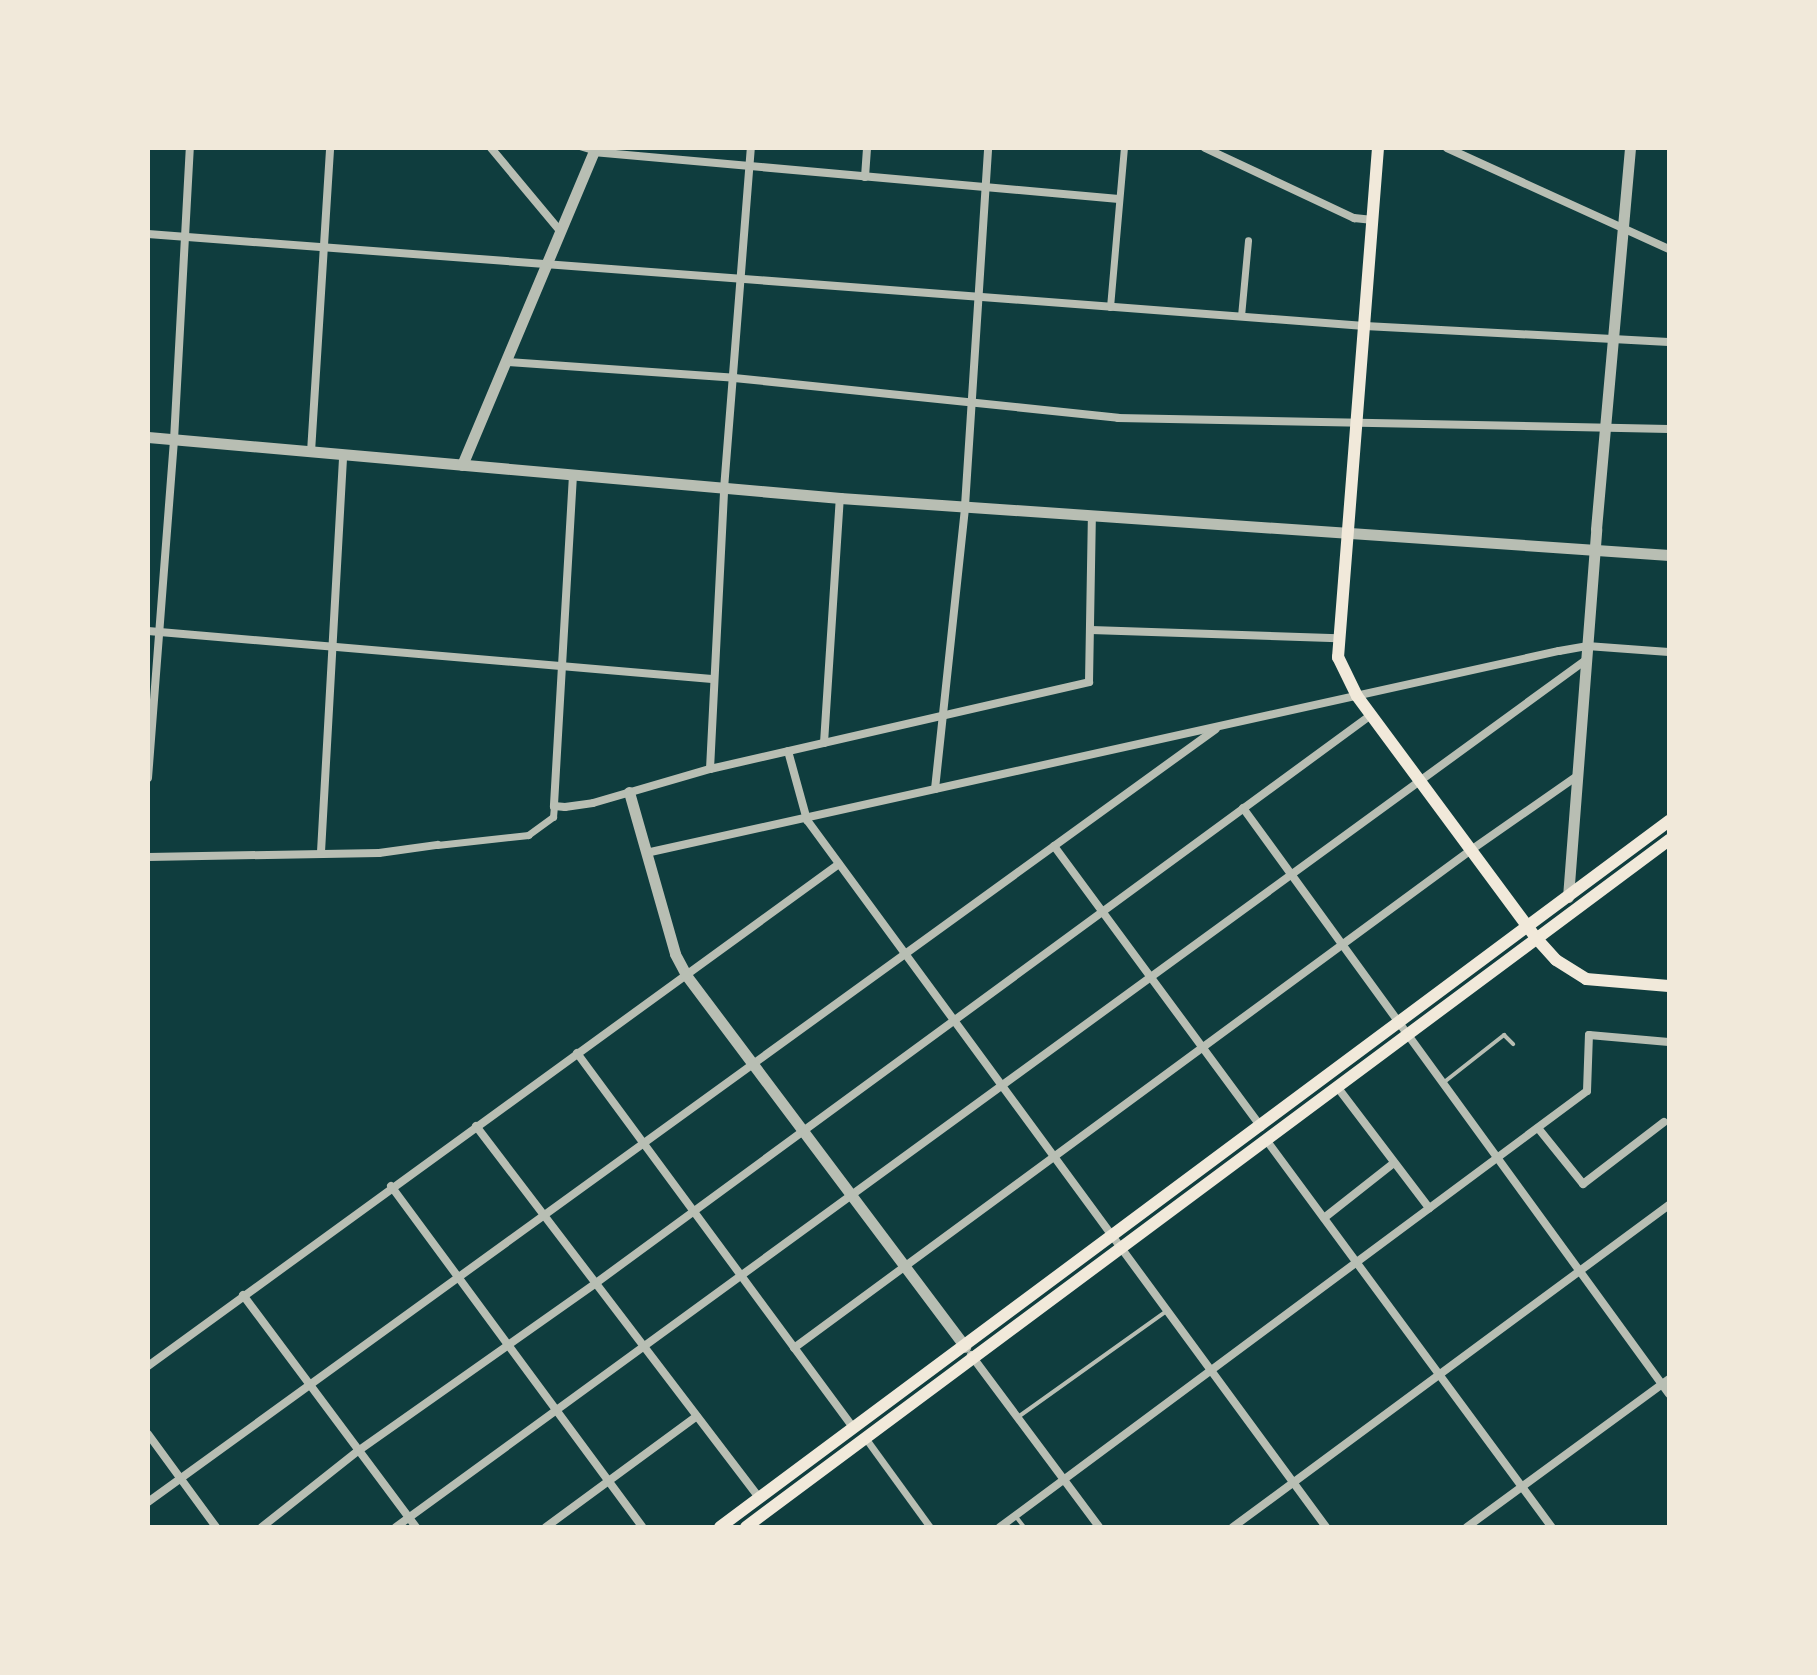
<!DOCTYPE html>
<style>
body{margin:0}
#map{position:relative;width:1817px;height:1675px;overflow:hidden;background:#0f3d3e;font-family:"Alegreya Sans",sans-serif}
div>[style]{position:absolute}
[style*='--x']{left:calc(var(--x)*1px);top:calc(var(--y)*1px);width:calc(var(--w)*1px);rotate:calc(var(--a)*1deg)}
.service>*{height:4px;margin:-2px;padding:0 2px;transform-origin:2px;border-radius:2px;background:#b8beb3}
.pedestrian>*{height:7px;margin:-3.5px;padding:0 3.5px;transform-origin:3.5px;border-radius:3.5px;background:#b8beb3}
.minor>*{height:8px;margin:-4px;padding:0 4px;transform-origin:4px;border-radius:4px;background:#b8beb3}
.tertiary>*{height:11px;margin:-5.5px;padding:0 5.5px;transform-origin:5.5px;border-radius:5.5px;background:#b8beb3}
.secondary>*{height:12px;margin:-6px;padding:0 6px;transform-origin:6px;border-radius:6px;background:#f1e9da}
span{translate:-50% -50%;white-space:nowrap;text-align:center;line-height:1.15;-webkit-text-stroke:6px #f1e9da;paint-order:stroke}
.frame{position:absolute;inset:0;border:150px solid #f1e9da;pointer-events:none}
</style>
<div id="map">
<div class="service">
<i style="--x:580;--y:148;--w:14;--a:17"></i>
<i style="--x:1443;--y:1083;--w:78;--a:-38.2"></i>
<i style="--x:1504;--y:1035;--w:13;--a:45"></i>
<i style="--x:1018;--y:1417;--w:181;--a:-35.5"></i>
<i style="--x:1017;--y:1518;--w:11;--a:52"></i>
</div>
<div class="pedestrian">
<i style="--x:1110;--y:307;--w:160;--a:-85"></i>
<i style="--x:1241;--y:316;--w:76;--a:-84.7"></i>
<i style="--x:437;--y:845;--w:92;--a:-6.3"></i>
<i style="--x:528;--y:835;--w:31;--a:-36"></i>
<i style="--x:553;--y:817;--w:11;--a:-85"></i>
<i style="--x:866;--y:1439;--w:109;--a:54"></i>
</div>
<div class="minor">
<i style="--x:491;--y:148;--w:109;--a:50.2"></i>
<i style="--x:1205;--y:148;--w:165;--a:25.2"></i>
<i style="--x:1354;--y:218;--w:19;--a:6"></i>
<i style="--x:1447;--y:148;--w:244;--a:24.5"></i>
<i style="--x:593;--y:152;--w:528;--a:5.11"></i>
<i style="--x:865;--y:177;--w:29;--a:-86"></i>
<i style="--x:148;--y:234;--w:1220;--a:4.32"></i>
<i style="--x:1365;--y:326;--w:304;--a:3"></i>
<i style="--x:508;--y:362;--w:227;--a:4"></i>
<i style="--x:734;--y:378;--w:386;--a:5.9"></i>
<i style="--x:1118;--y:418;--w:551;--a:1.14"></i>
<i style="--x:311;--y:452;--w:305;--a:-86.4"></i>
<i style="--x:573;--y:475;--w:332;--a:93.3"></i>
<i style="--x:554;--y:806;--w:11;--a:5"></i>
<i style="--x:565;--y:807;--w:28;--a:-8"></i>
<i style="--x:593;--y:803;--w:122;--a:-16.2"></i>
<i style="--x:710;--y:769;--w:389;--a:-12.9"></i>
<i style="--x:1089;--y:682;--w:167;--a:-89"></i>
<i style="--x:1091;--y:630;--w:247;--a:1.9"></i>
<i style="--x:148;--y:631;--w:566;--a:4.86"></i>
<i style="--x:824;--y:743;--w:246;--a:-86.3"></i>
<i style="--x:788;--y:751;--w:72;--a:74.6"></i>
<i style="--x:807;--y:820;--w:877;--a:53.72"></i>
<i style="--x:710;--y:769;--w:280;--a:-87.1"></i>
<i style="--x:724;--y:489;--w:342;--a:-85.5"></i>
<i style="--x:148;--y:778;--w:339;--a:-85.6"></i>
<i style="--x:174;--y:440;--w:292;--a:-86.9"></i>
<i style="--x:935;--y:789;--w:285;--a:-83.9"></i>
<i style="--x:965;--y:506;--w:359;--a:-86.3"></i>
<i style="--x:1243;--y:808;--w:724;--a:53.98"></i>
<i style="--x:1054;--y:846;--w:349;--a:53.6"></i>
<i style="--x:321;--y:852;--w:398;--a:-86.8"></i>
<i style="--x:646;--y:853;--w:935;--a:-12.48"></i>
<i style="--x:1559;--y:651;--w:28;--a:-10"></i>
<i style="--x:1587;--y:646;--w:82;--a:4.2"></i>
<i style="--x:148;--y:857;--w:231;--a:-1"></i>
<i style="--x:379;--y:853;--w:59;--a:-7.9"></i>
<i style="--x:577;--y:1053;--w:467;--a:53.6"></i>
<i style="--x:1338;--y:1088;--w:151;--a:52.8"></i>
<i style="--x:476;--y:1126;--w:467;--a:52.7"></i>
<i style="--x:1538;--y:1128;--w:72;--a:51.2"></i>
<i style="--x:1583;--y:1184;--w:102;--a:-37.4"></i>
<i style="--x:1267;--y:1141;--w:480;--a:53.6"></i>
<i style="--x:391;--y:1186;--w:423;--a:53.6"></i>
<i style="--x:1324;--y:1218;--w:89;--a:-38.2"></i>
<i style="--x:243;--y:1295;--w:289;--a:53.3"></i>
<i style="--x:794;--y:1348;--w:840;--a:-36.34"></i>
<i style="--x:1471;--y:850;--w:129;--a:-34.9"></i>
<i style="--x:971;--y:1355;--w:214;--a:53.3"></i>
<i style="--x:148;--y:1366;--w:854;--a:-36"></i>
<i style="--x:148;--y:1434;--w:115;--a:53.8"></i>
<i style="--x:148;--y:1502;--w:1318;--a:-35.9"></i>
<i style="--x:262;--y:1527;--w:122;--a:-38.4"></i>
<i style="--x:358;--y:1451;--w:291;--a:-35.2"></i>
<i style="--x:596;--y:1283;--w:961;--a:-36.24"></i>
<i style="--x:396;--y:1527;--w:1472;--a:-36.08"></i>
<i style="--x:546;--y:1527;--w:187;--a:-36.3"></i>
<i style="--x:1000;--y:1527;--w:731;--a:-36.6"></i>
<i style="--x:1587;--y:1091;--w:56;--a:-88"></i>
<i style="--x:1589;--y:1035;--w:80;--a:5"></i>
<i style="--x:1233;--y:1527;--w:542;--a:-36.45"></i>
<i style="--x:1467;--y:1527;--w:250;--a:-36.2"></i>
</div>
<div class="tertiary">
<i style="--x:148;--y:437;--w:695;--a:5.04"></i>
<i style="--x:840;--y:498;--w:831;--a:3.93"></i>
<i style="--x:462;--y:465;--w:344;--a:-67.2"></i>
<i style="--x:629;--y:792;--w:168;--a:74.1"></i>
<i style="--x:675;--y:954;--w:24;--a:62"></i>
<i style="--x:686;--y:975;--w:465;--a:53.1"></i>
<i style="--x:1568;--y:897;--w:369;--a:-85.6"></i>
<i style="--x:1596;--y:529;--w:383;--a:-84.9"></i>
</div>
<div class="secondary">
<i style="--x:1378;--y:148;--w:511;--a:94.49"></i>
<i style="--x:1338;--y:657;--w:43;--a:64"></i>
<i style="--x:1357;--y:696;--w:302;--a:53.5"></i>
<i style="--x:1537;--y:939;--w:28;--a:48"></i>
<i style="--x:1556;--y:960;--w:36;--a:32"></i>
<i style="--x:1586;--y:979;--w:83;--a:4.8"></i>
<i style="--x:720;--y:1527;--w:1183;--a:-36.65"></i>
<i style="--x:746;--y:1527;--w:1151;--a:-36.66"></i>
</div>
<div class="frame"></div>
</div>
